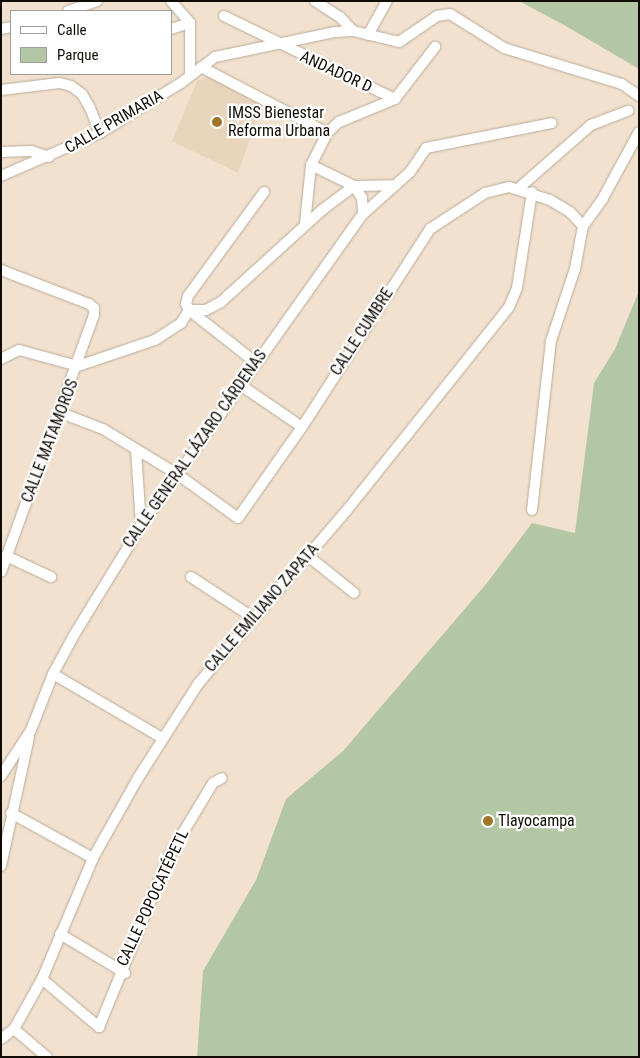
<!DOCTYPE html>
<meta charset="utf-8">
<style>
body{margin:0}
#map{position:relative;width:640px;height:1058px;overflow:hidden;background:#f1e1ce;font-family:"Roboto Condensed",sans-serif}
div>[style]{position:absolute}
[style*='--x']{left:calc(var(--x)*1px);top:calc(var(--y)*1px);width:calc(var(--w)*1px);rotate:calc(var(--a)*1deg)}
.built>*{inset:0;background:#e9d5bb}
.green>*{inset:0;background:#b4c7a4}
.roads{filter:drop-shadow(0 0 1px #b9ab98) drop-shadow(0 0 1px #b9ab98)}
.street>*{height:10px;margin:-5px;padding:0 5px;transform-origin:5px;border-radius:5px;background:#fff}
.dots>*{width:14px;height:14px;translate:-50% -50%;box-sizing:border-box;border:2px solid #fff;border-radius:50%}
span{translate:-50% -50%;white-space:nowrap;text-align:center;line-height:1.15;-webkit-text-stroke:4.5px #fff;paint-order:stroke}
.street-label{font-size:16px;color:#100b05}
.poi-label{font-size:16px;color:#100b05}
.left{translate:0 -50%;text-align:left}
.frame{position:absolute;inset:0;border:2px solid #100b05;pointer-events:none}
.legend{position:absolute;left:10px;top:10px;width:162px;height:65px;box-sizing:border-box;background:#fff;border:1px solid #9f9d9b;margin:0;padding:6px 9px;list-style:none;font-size:15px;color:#100b05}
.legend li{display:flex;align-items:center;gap:10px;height:25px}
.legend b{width:25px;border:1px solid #9f9d9b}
</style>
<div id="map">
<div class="built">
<i style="clip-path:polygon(213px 75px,262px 103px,238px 173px,172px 141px,197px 81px)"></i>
</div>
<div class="green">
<i style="clip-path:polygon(519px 1px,639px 1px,639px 69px,564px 25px)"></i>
<i style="clip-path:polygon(639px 291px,639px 1057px,197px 1057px,203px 971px,256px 880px,286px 799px,343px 751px,487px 583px,532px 523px,575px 533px,594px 383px,615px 349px)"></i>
</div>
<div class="roads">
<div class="street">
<i style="--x:171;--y:1;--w:29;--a:49"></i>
<i style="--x:190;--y:23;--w:51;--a:90"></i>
<i style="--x:315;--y:1;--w:30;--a:33"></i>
<i style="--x:340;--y:17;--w:19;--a:47"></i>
<i style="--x:68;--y:11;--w:31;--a:-19"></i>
<i style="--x:224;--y:16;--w:190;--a:25.9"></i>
<i style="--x:1;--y:29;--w:10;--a:-11"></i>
<i style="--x:171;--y:29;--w:20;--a:-18"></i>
<i style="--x:368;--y:35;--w:39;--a:-61"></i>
<i style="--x:201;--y:67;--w:142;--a:27.6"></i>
<i style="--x:1;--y:90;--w:59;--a:-6.8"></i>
<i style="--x:60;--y:83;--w:11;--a:15"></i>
<i style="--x:71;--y:86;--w:14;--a:36"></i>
<i style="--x:82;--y:94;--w:16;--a:60"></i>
<i style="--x:90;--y:108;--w:27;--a:68"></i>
<i style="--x:1;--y:152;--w:30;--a:-2"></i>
<i style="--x:31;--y:151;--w:19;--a:18"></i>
<i style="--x:311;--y:165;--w:48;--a:26"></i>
<i style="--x:354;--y:186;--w:14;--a:56"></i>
<i style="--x:362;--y:198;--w:16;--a:86"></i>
<i style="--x:1;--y:176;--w:108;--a:-23.5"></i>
<i style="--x:100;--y:133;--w:95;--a:-31.7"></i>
<i style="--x:181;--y:83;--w:43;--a:-37.4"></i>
<i style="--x:215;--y:57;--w:123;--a:-11.8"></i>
<i style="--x:335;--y:32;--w:18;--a:-3"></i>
<i style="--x:353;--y:31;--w:47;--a:13.4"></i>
<i style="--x:399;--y:42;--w:46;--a:-34.4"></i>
<i style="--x:437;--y:16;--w:13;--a:-9"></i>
<i style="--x:450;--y:14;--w:64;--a:32.2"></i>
<i style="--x:504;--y:48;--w:123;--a:17"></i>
<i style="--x:622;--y:84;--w:21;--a:35"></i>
<i style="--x:519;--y:188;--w:96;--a:-41.2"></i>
<i style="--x:591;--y:125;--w:40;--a:-21"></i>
<i style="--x:305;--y:224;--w:59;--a:-84.2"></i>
<i style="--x:311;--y:165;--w:36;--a:-63"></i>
<i style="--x:327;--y:133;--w:16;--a:-43"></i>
<i style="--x:339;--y:122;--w:61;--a:-22.3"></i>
<i style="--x:395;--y:99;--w:66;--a:-52.4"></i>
<i style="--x:1;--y:270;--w:94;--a:21.1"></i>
<i style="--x:89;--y:304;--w:6;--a:39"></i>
<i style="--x:94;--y:308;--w:7;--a:90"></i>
<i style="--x:94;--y:315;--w:273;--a:109.9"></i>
<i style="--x:1;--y:359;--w:20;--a:-27"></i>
<i style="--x:19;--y:350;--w:61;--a:15.2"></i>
<i style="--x:78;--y:366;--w:81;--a:-18.7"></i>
<i style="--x:155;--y:340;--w:31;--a:-33"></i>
<i style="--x:181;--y:323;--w:15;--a:-58"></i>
<i style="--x:189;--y:310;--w:17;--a:0"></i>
<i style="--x:206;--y:310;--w:17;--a:-28"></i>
<i style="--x:221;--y:302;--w:137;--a:-42.3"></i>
<i style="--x:322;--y:210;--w:40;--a:-37"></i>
<i style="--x:354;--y:186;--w:39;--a:-1"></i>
<i style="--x:255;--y:362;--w:84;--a:-141.8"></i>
<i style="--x:189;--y:310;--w:7;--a:-117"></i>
<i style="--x:186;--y:304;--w:8;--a:-76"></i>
<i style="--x:188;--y:296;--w:129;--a:-53.8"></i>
<i style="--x:239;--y:384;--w:69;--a:34.4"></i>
<i style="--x:61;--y:413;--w:45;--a:20.9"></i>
<i style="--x:103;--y:429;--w:87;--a:31.3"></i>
<i style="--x:177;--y:474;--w:75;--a:35.8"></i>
<i style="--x:238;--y:518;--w:111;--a:-54.9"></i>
<i style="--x:302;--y:427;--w:236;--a:-57.1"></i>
<i style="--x:430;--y:229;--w:66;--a:-33.2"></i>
<i style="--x:485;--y:193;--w:25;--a:-14"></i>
<i style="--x:509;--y:187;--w:43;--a:17.6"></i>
<i style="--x:550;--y:200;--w:23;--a:31"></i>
<i style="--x:570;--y:212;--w:19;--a:47"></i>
<i style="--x:136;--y:450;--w:76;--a:86.2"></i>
<i style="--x:532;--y:510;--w:170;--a:-83.6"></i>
<i style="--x:551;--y:341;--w:76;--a:-71.6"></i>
<i style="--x:575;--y:269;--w:44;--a:-79.5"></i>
<i style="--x:583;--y:226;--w:34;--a:-54"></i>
<i style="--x:603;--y:198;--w:75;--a:-61.4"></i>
<i style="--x:6;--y:556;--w:50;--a:25"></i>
<i style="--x:308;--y:556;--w:59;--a:38.8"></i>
<i style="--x:191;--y:577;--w:75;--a:33.1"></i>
<i style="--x:53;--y:674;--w:126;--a:30.4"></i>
<i style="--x:1;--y:776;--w:55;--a:-56.9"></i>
<i style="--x:31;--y:730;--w:60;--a:-68.6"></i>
<i style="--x:53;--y:674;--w:44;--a:-61.7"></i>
<i style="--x:74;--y:635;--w:128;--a:-58.4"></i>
<i style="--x:141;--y:526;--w:383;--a:-54.6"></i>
<i style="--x:363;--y:214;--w:63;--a:-41.8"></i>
<i style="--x:410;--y:172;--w:29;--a:-56"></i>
<i style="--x:426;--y:148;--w:128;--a:-11.2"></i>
<i style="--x:11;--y:813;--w:94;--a:28.8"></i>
<i style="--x:1;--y:866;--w:131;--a:-77.7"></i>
<i style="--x:60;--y:934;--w:76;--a:31"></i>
<i style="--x:42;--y:979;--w:75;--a:40.1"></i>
<i style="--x:99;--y:1027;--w:187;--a:-67.7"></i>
<i style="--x:170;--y:854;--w:83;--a:-58.8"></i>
<i style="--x:213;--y:783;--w:10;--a:-29"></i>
<i style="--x:14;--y:1029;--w:43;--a:40.3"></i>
<i style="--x:1;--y:1039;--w:16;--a:-38"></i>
<i style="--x:14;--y:1029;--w:57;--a:-60.8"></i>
<i style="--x:42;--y:979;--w:131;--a:-67.1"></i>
<i style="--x:93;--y:858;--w:92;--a:-60.6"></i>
<i style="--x:138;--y:778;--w:112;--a:-57.4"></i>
<i style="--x:198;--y:684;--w:229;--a:-49.4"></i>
<i style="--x:347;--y:510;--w:260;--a:-51.4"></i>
<i style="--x:509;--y:307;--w:21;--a:-67"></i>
<i style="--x:517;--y:288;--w:97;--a:-81.1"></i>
</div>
</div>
<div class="dots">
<i style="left:217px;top:122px;background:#a17526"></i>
<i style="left:488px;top:821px;background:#a17526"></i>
</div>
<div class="street-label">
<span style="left:336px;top:72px;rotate:25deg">ANDADOR D</span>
<span style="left:114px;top:122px;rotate:-30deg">CALLE PRIMARIA</span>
<span style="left:362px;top:332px;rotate:-57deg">CALLE CUMBRE</span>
<span style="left:50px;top:441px;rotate:-69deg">CALLE MATAMOROS</span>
<span style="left:195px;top:449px;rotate:-55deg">CALLE GENERAL LÁZARO CÁRDENAS</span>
<span style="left:262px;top:608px;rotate:-49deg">CALLE EMILIANO ZAPATA</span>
<span style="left:153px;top:898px;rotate:-65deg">CALLE POPOCATÉPETL</span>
</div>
<div class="poi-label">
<span class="left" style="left:228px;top:122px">IMSS Bienestar<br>Reforma Urbana</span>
<span class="left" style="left:498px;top:821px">Tlayocampa</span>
</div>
<div class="frame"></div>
<ul class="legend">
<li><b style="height:6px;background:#fff"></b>Calle</li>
<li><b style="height:14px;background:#b4c7a4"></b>Parque</li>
</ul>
</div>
